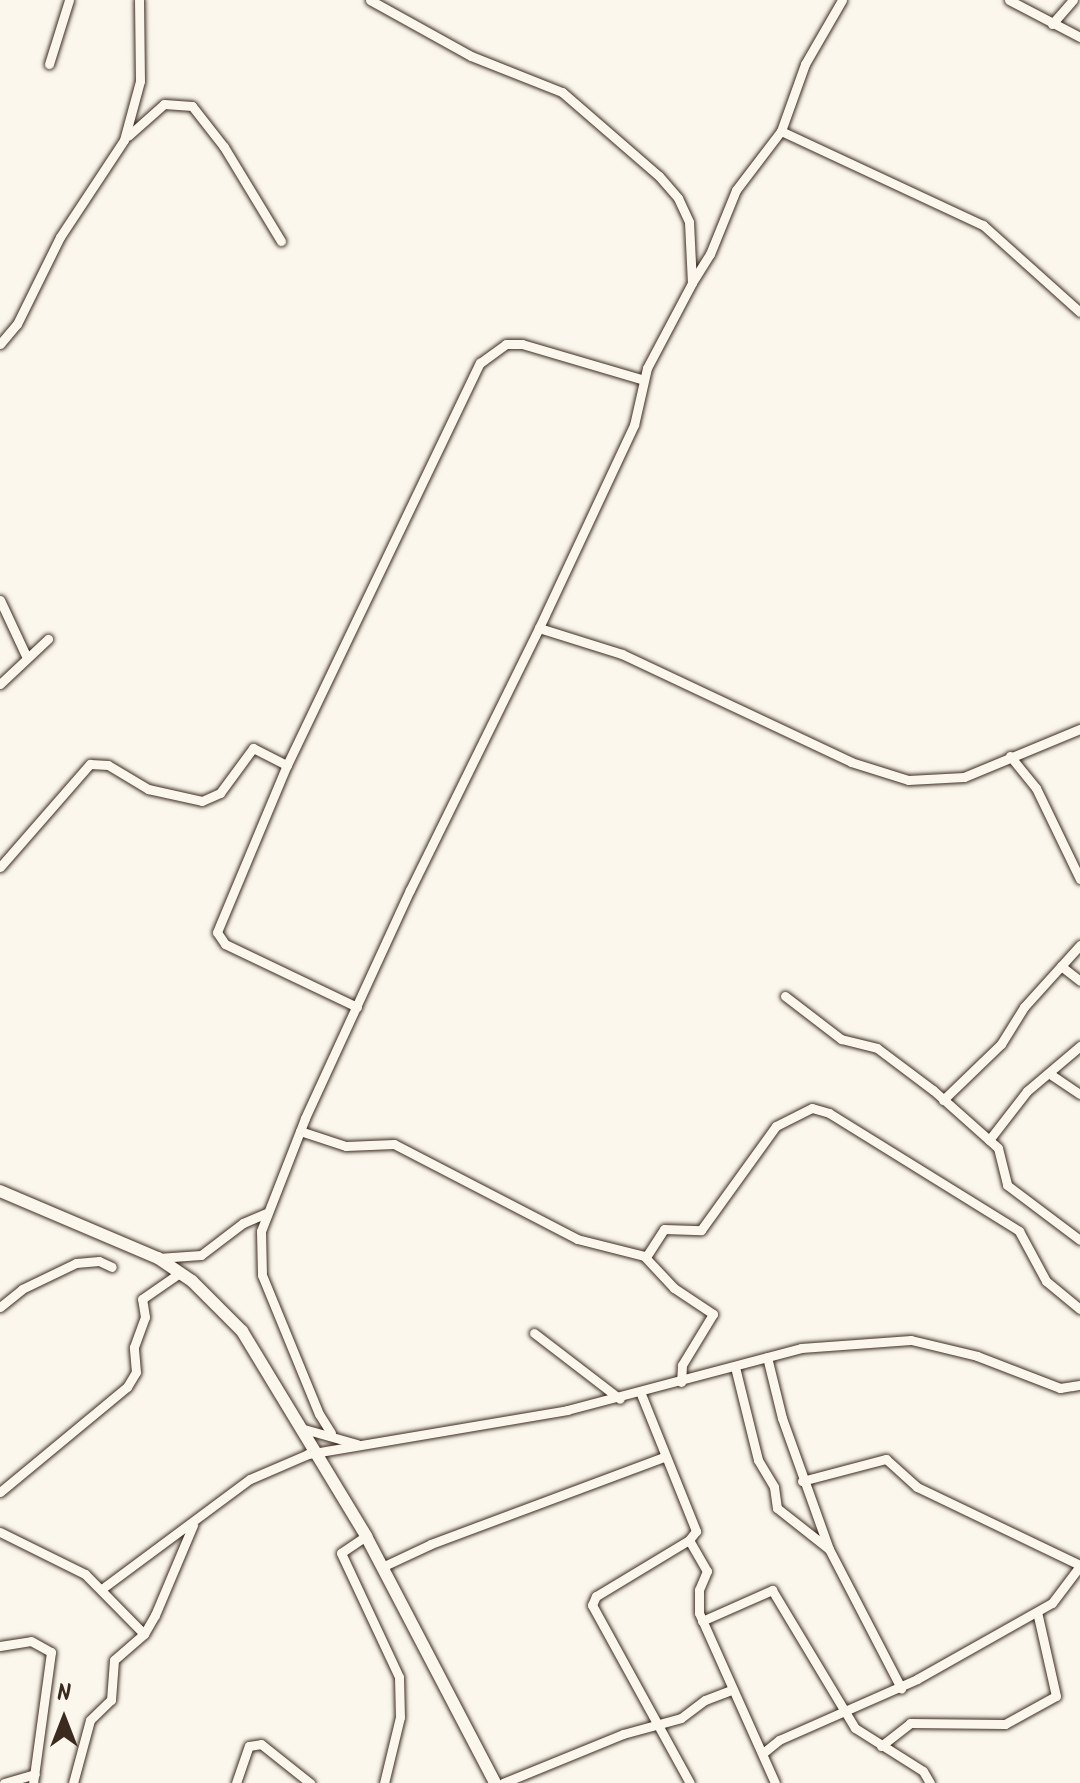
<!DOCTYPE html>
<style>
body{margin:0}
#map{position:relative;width:1080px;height:1783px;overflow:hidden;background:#fbf7ec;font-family:Kalam,sans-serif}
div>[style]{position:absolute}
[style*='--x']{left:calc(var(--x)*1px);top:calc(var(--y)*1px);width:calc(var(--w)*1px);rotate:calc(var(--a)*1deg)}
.roads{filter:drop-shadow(0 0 2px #3b2a1e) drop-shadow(0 0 2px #3b2a1e)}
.street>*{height:9px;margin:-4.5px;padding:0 4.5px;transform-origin:4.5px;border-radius:4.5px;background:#fbf7ec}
.secondary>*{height:12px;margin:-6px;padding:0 6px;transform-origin:6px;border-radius:6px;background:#fbf7ec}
span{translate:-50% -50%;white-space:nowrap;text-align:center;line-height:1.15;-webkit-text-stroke:8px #fbf7ec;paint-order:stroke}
.north{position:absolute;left:24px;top:1679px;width:80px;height:80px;-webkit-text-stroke:6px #fbf7ec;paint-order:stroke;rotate:0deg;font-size:22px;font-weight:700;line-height:32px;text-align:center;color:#3b2a1e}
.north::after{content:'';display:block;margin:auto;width:28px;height:36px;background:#3b2a1e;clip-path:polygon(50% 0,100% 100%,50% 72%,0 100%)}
</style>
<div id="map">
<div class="roads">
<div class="street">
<i style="--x:370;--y:0;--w:115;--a:29"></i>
<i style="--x:471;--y:56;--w:98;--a:21.6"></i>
<i style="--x:562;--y:92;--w:128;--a:40.9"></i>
<i style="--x:659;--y:176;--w:29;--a:49"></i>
<i style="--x:678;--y:198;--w:26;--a:65"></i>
<i style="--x:689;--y:222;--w:61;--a:87.2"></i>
<i style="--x:692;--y:283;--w:96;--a:117.9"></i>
<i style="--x:647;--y:368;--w:58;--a:102.8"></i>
<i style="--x:634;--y:425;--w:224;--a:115.1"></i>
<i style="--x:1009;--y:0;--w:80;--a:27.5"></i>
<i style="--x:1052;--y:24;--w:32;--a:-49"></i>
<i style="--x:49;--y:64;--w:67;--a:-72.6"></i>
<i style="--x:781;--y:131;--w:223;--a:25"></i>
<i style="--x:983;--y:225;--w:130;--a:41.9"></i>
<i style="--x:128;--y:136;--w:48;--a:-41.6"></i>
<i style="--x:164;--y:104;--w:28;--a:4"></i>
<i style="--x:192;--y:106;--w:52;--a:52"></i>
<i style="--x:224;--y:147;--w:110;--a:58.8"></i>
<i style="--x:693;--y:281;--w:32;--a:-58"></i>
<i style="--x:710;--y:254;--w:69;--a:-67.9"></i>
<i style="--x:736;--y:190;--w:74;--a:-52.7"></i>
<i style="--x:781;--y:131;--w:71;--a:-70.3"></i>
<i style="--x:805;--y:64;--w:74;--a:-60"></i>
<i style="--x:0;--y:344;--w:26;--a:-50"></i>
<i style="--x:17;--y:324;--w:97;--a:-63.7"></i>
<i style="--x:60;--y:237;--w:116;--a:-56.6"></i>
<i style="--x:124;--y:140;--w:61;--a:-74.8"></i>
<i style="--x:140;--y:81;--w:81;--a:-90.7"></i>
<i style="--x:0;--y:600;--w:64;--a:65"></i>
<i style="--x:0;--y:684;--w:66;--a:-43.2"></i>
<i style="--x:1010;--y:756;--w:41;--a:50.9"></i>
<i style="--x:1036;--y:788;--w:101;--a:64.2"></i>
<i style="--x:0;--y:867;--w:137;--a:-48.9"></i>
<i style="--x:90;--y:764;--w:18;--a:3"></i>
<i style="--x:108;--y:765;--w:47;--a:31"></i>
<i style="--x:148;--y:789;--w:55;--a:12.5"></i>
<i style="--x:202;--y:801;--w:20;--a:-24"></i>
<i style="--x:220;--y:793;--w:56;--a:-53.7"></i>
<i style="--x:253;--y:748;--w:38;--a:27"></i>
<i style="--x:1061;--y:966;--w:24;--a:38"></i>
<i style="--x:785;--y:996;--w:71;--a:37.5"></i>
<i style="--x:841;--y:1039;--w:37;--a:14"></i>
<i style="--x:877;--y:1048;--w:70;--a:36.9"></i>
<i style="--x:933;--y:1090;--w:87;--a:41.7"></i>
<i style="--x:998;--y:1148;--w:38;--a:76"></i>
<i style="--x:1007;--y:1185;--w:91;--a:37"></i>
<i style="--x:357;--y:1007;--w:146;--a:-154.5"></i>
<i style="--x:225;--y:944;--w:14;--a:-124"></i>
<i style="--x:217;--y:932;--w:181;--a:-67.3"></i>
<i style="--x:287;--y:765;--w:446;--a:-64.4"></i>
<i style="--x:480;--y:363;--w:32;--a:-36"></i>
<i style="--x:506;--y:344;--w:16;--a:0"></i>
<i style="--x:522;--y:344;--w:127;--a:16.4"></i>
<i style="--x:1050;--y:1074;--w:36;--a:34"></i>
<i style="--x:943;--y:1100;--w:81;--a:-44"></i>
<i style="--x:1001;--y:1044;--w:44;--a:-58.1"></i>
<i style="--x:1024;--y:1007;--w:84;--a:-47.9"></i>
<i style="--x:300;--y:1131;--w:48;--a:18.1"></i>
<i style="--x:346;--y:1146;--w:48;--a:-2.4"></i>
<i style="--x:394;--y:1144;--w:206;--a:27.4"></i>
<i style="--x:577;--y:1239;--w:69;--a:14.2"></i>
<i style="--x:644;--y:1256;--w:44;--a:46.8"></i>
<i style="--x:674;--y:1288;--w:47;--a:33.7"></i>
<i style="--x:713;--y:1314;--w:60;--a:121.3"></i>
<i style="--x:682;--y:1365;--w:17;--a:93"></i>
<i style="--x:989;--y:1140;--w:62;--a:-52.2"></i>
<i style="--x:1027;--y:1091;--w:70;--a:-40.3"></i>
<i style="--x:646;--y:1257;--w:33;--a:-57"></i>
<i style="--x:664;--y:1229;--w:37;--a:2"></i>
<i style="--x:701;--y:1230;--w:128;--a:-54.2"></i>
<i style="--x:776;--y:1126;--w:40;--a:-26.6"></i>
<i style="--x:812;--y:1108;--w:18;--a:16"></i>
<i style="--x:829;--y:1113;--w:224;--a:31.8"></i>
<i style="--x:1019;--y:1231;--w:57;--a:61.6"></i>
<i style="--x:1046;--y:1281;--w:44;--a:39.5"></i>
<i style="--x:158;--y:1258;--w:43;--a:-4"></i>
<i style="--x:201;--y:1255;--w:53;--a:-37.3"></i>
<i style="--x:243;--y:1223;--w:25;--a:-23"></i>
<i style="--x:0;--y:1307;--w:28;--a:-39"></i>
<i style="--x:22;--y:1289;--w:60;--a:-25.7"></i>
<i style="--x:76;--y:1263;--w:23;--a:-5"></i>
<i style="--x:99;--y:1261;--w:14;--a:25"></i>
<i style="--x:534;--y:1333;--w:108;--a:37.5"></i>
<i style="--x:767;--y:1357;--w:63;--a:76.2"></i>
<i style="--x:782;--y:1418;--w:139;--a:70.3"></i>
<i style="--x:829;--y:1549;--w:157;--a:62.6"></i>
<i style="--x:735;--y:1367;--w:96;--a:76.1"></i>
<i style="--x:758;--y:1460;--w:31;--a:59"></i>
<i style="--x:774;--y:1487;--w:21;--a:82"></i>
<i style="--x:777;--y:1508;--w:66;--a:38.3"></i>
<i style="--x:641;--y:1394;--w:148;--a:68.1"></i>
<i style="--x:696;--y:1531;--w:11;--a:128"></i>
<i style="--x:689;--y:1540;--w:109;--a:148.9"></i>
<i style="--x:596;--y:1596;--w:10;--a:114"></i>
<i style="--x:592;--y:1605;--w:203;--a:61.2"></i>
<i style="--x:304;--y:1429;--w:55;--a:15.8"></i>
<i style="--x:331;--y:1433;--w:22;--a:-122"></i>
<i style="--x:319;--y:1414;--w:150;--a:-112.3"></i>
<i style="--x:262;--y:1275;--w:44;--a:-91.3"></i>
<i style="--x:261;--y:1231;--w:121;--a:-68.7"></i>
<i style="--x:305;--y:1118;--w:251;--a:-65.3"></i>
<i style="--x:410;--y:890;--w:292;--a:-63.8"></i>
<i style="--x:539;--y:628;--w:87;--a:17.4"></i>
<i style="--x:622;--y:654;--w:253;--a:25.2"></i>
<i style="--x:851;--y:762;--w:60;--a:17.5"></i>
<i style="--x:908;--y:780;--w:56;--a:-3.1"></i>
<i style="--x:964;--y:777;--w:126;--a:-22.5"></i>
<i style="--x:802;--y:1481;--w:87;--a:-14.7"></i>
<i style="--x:886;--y:1459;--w:42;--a:42.1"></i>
<i style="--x:917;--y:1487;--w:181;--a:25.6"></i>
<i style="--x:0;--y:1492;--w:165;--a:-39.6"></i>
<i style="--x:127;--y:1387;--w:17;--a:-59"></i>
<i style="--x:136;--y:1372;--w:25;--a:-95"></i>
<i style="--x:134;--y:1347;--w:32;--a:-70"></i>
<i style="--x:145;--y:1317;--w:18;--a:-99"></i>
<i style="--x:142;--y:1299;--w:47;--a:-34.7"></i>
<i style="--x:0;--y:1532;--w:95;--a:26.3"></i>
<i style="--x:85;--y:1574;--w:84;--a:45.5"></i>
<i style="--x:366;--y:1536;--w:30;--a:146"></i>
<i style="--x:341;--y:1553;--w:137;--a:64.9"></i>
<i style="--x:399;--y:1677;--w:40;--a:88.6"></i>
<i style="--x:400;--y:1717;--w:68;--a:103.6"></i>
<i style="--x:689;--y:1540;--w:36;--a:60"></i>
<i style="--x:707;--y:1571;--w:21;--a:113"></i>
<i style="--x:699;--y:1590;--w:23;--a:90"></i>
<i style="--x:699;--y:1613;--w:186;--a:65.9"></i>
<i style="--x:382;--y:1567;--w:54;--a:-25.1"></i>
<i style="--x:431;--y:1544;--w:249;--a:-20.5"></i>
<i style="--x:103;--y:1588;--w:183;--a:-36.6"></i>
<i style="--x:250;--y:1479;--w:63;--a:-23.3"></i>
<i style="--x:308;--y:1454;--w:263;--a:-9.6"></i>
<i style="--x:567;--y:1410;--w:242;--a:-14.8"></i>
<i style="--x:801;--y:1348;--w:110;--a:-4.2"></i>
<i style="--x:911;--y:1340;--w:68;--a:13.6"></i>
<i style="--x:977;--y:1356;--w:89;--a:21.1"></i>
<i style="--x:1060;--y:1388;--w:20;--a:-9"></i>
<i style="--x:702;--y:1621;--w:77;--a:-23.9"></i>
<i style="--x:772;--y:1590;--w:161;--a:59"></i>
<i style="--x:855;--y:1728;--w:80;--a:32.3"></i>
<i style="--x:923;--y:1771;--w:14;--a:60"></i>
<i style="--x:0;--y:1646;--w:31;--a:-9"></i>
<i style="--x:31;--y:1641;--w:23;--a:29"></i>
<i style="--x:51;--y:1652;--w:132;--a:97.8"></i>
<i style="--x:881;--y:1746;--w:37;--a:-38"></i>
<i style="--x:910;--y:1723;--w:95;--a:0.6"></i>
<i style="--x:1005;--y:1724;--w:58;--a:-28.8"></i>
<i style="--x:1056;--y:1696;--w:86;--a:-102.7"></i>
<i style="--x:763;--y:1753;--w:21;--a:-39"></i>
<i style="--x:779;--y:1740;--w:151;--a:-23.8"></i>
<i style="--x:917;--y:1679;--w:155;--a:-29.4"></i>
<i style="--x:1052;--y:1603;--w:46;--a:-52.9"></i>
<i style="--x:4;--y:1783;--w:32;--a:-16"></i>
<i style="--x:73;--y:1783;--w:65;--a:-74.9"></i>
<i style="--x:90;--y:1720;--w:29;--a:-44"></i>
<i style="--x:111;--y:1700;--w:40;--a:-85.7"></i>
<i style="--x:114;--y:1660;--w:40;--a:-41"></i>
<i style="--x:144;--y:1634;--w:22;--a:-60"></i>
<i style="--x:155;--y:1615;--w:98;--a:-67.1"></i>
<i style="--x:236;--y:1783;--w:39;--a:-71"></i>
<i style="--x:249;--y:1746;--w:12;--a:-9"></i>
<i style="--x:261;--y:1744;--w:63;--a:38.5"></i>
<i style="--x:503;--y:1783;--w:130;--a:-22.2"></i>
<i style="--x:623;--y:1734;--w:60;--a:-15.4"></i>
<i style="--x:681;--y:1718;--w:30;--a:-37"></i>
<i style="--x:705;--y:1700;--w:28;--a:-21"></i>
</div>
<div class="secondary">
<i style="--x:0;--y:1191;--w:172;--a:23"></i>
<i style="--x:158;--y:1258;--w:41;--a:34.1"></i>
<i style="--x:192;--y:1281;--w:71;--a:45"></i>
<i style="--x:242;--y:1331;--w:240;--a:58.8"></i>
<i style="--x:366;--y:1536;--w:279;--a:62.4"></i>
</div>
</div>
<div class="north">N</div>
</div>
